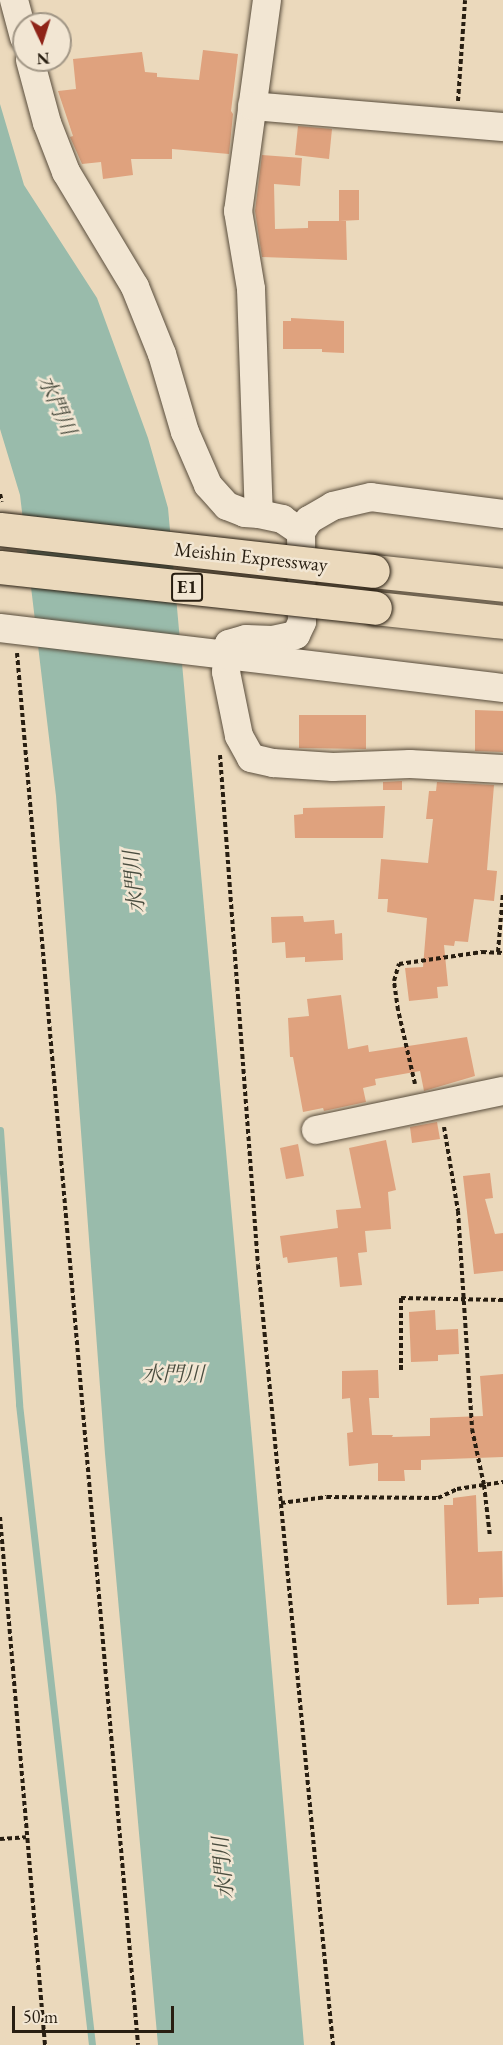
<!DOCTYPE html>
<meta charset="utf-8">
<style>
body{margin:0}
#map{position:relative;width:503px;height:2045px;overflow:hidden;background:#ebd9bc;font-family:"EB Garamond","Noto Serif JP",serif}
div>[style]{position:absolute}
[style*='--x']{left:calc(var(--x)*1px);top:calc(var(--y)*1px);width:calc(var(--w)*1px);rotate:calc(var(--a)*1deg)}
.water>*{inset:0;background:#99bbab}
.stream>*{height:7px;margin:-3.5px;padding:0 3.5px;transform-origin:3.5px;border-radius:3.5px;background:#99bbab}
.building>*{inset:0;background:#dfa27e}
.path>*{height:4px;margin-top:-2px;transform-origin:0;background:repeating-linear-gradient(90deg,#281e11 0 4.5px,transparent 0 7.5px)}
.roads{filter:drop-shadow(0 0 2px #594d3c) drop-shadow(0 0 2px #594d3c)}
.minor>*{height:28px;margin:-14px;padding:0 14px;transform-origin:14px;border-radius:14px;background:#f2e6d3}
.highway>*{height:33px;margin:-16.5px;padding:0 16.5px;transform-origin:16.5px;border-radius:16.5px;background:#ebd9bc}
.bridges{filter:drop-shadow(0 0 2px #281e11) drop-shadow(0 0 2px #281e11)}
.highway-bridge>*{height:33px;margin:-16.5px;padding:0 16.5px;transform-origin:16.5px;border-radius:16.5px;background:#ebd9bc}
span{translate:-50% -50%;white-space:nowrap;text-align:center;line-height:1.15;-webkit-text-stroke:5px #f2e6d3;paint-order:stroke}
.shield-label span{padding:2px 4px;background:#f2e6d3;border:2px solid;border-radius:4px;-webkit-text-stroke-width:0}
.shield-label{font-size:18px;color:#281e11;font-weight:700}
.street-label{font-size:20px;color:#281e11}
.water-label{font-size:21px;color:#4a4d3f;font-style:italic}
.north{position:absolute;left:12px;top:12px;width:60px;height:60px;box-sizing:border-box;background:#f2e6d3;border:2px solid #a19685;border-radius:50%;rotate:176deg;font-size:16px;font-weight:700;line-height:24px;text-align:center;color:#281e11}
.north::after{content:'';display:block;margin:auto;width:21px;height:27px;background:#8f2418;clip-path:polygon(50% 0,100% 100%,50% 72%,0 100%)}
.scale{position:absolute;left:12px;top:2006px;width:162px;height:27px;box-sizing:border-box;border:3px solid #281e11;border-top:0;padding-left:8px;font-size:18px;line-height:21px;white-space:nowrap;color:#281e11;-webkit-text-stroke:4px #f2e6d3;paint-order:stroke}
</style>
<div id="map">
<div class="water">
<i style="clip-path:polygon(0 104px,24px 185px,97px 298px,148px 438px,168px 508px,253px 1450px,304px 2045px,158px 2045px,105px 1454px,56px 796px,20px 495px,0 429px)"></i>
</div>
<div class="stream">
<i style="--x:0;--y:1130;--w:275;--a:86"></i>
<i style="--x:19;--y:1404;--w:645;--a:83.5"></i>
</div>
<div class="building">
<i style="clip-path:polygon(203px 50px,238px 54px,231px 111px,233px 114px,229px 154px,172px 149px,172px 159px,131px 159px,133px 175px,103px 179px,101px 162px,82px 164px,70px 137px,73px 136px,58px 91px,76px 89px,73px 59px,142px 52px,145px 72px,157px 73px,157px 77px,199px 80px)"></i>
<i style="clip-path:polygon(298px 126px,332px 129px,329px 159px,295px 155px)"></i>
<i style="clip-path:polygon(262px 155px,302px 158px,300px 186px,274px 184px,275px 229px,308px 228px,308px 221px,346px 221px,347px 260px,262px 257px,255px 211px)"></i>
<i style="clip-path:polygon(339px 190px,359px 190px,359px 220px,339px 221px)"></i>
<i style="clip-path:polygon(291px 318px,344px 321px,344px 353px,322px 352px,322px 349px,283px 349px,283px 321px,291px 321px)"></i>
<i style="clip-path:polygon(475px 710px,503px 711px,503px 752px,475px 751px)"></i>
<i style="clip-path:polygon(299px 715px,366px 715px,366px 749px,299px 748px)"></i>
<i style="clip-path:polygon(402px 781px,402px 790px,383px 790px,383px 782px)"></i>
<i style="clip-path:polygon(437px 782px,494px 785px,487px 870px,497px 871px,494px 901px,474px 899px,468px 942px,455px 941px,454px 946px,444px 945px,448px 986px,437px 987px,438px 998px,409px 1001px,405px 968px,423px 967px,427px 918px,387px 912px,388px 899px,378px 899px,381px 859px,428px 863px,433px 819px,426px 819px,429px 791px,436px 791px)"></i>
<i style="clip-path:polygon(385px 806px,383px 838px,295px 838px,294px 815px,303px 814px,303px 808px)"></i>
<i style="clip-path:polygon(303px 916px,304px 922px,334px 920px,335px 934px,342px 933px,343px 960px,305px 962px,305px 957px,286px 958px,285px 942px,272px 943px,271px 917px)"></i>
<i style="clip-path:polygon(341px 995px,348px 1049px,368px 1045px,369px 1052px,467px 1037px,475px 1076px,424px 1091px,420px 1071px,375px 1079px,376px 1085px,363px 1088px,366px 1102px,324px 1111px,323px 1108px,303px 1112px,293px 1057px,290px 1057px,288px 1018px,309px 1016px,307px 999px)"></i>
<i style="clip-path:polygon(437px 1122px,440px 1139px,412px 1143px,410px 1127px)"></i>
<i style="clip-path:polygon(386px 1140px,396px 1190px,388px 1192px,391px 1229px,365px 1231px,367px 1252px,358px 1253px,362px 1285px,340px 1287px,337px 1257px,288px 1263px,287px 1257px,283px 1258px,280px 1236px,338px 1228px,336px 1210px,361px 1208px,349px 1148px)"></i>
<i style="clip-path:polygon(298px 1144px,304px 1176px,286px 1179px,280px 1148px)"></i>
<i style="clip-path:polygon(490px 1173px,493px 1198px,485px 1199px,495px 1234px,503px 1233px,503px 1271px,474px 1274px,463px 1176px)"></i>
<i style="clip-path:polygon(435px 1310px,436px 1330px,458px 1329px,459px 1354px,438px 1355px,438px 1361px,411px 1362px,409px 1312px)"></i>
<i style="clip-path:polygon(378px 1370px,379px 1398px,369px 1398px,372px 1435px,393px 1435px,392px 1437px,430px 1436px,430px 1418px,483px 1416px,480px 1376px,503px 1374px,503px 1457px,421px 1460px,421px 1470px,404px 1470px,405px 1481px,378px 1481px,378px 1463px,349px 1466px,347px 1433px,353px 1432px,350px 1398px,342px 1399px,342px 1371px)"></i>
<i style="clip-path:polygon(476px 1495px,478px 1552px,502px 1551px,503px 1597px,479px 1598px,479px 1604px,447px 1605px,444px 1505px,453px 1505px,453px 1498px)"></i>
</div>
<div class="path">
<i style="--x:458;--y:101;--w:101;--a:-86"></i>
<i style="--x:0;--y:494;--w:8;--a:76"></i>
<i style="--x:17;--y:653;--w:1397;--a:85.03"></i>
<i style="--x:220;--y:755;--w:511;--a:85.74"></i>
<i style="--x:258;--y:1265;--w:784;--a:84.51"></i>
<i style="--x:498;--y:952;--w:59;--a:-85.2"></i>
<i style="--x:415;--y:1084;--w:76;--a:-102.9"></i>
<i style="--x:398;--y:1010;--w:29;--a:-98"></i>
<i style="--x:394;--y:981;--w:18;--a:-74"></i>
<i style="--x:399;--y:964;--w:84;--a:-8.2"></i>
<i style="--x:482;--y:952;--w:21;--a:3"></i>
<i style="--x:444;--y:1127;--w:85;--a:80.5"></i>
<i style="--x:458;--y:1211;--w:218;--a:86.3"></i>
<i style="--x:472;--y:1429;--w:57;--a:77.9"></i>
<i style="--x:484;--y:1485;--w:52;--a:83.4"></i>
<i style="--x:401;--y:1370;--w:72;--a:-90"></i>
<i style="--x:401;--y:1298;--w:102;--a:1.1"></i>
<i style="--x:281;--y:1503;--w:46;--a:-7.4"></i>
<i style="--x:327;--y:1497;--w:111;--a:0.5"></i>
<i style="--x:438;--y:1498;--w:21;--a:-25"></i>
<i style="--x:457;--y:1489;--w:47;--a:-8.7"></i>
<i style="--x:0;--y:1517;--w:530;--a:85.13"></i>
<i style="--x:0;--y:1839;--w:26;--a:-4"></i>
</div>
<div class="roads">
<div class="minor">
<i style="--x:14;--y:0;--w:39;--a:75"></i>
<i style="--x:267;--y:0;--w:213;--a:97.8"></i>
<i style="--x:238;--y:211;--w:79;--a:80.5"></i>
<i style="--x:251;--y:289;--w:225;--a:88"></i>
<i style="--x:259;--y:514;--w:24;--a:12"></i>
<i style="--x:282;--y:519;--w:23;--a:34"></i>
<i style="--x:30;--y:60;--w:65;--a:74.9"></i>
<i style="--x:47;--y:123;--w:53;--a:68.8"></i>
<i style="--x:66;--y:172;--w:134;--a:59"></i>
<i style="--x:135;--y:287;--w:72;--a:68.1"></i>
<i style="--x:162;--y:354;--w:81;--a:73.6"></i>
<i style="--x:185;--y:432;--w:58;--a:66.5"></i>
<i style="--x:208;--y:485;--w:28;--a:48"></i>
<i style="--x:227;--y:506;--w:19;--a:21"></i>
<i style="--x:245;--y:513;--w:14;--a:4"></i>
<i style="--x:252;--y:106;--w:252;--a:4.8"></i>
<i style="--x:503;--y:514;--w:133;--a:-172.7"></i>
<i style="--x:371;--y:497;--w:39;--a:167"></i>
<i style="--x:333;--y:506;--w:28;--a:150"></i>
<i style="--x:309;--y:520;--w:14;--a:124"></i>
<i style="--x:301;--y:532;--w:90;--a:89.4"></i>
<i style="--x:302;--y:622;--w:14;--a:115"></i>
<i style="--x:296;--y:635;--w:24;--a:168"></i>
<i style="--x:273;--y:640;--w:27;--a:-178"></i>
<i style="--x:246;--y:639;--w:18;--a:164"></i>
<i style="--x:229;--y:644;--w:28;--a:96"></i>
<i style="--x:226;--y:672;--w:65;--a:78.5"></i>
<i style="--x:239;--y:736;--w:25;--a:61"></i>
<i style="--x:251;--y:758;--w:23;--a:13"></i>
<i style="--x:273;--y:763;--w:60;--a:3.8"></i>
<i style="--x:333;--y:767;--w:77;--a:-2.2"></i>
<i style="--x:410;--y:764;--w:93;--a:3.1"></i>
<i style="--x:0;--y:628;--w:507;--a:6.8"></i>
<i style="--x:316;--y:1130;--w:191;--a:-11.8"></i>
</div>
<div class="highway">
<i style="--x:373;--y:571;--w:131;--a:6.1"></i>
<i style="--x:375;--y:608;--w:129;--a:6.2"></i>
</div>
</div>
<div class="bridges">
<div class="highway-bridge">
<i style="--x:0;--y:529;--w:375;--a:6.4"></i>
<i style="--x:0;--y:567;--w:377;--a:6.2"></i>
</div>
</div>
<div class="shield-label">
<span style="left:187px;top:587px">E1</span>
</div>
<div class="street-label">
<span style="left:251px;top:557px;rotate:6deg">Meishin Expressway</span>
</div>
<div class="water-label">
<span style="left:57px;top:405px;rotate:66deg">水門川</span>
<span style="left:134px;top:882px;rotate:-95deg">水門川</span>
<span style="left:173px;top:1374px">水門川</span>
<span style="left:223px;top:1868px;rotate:-95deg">水門川</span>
</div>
<div class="north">N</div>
<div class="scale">50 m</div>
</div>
